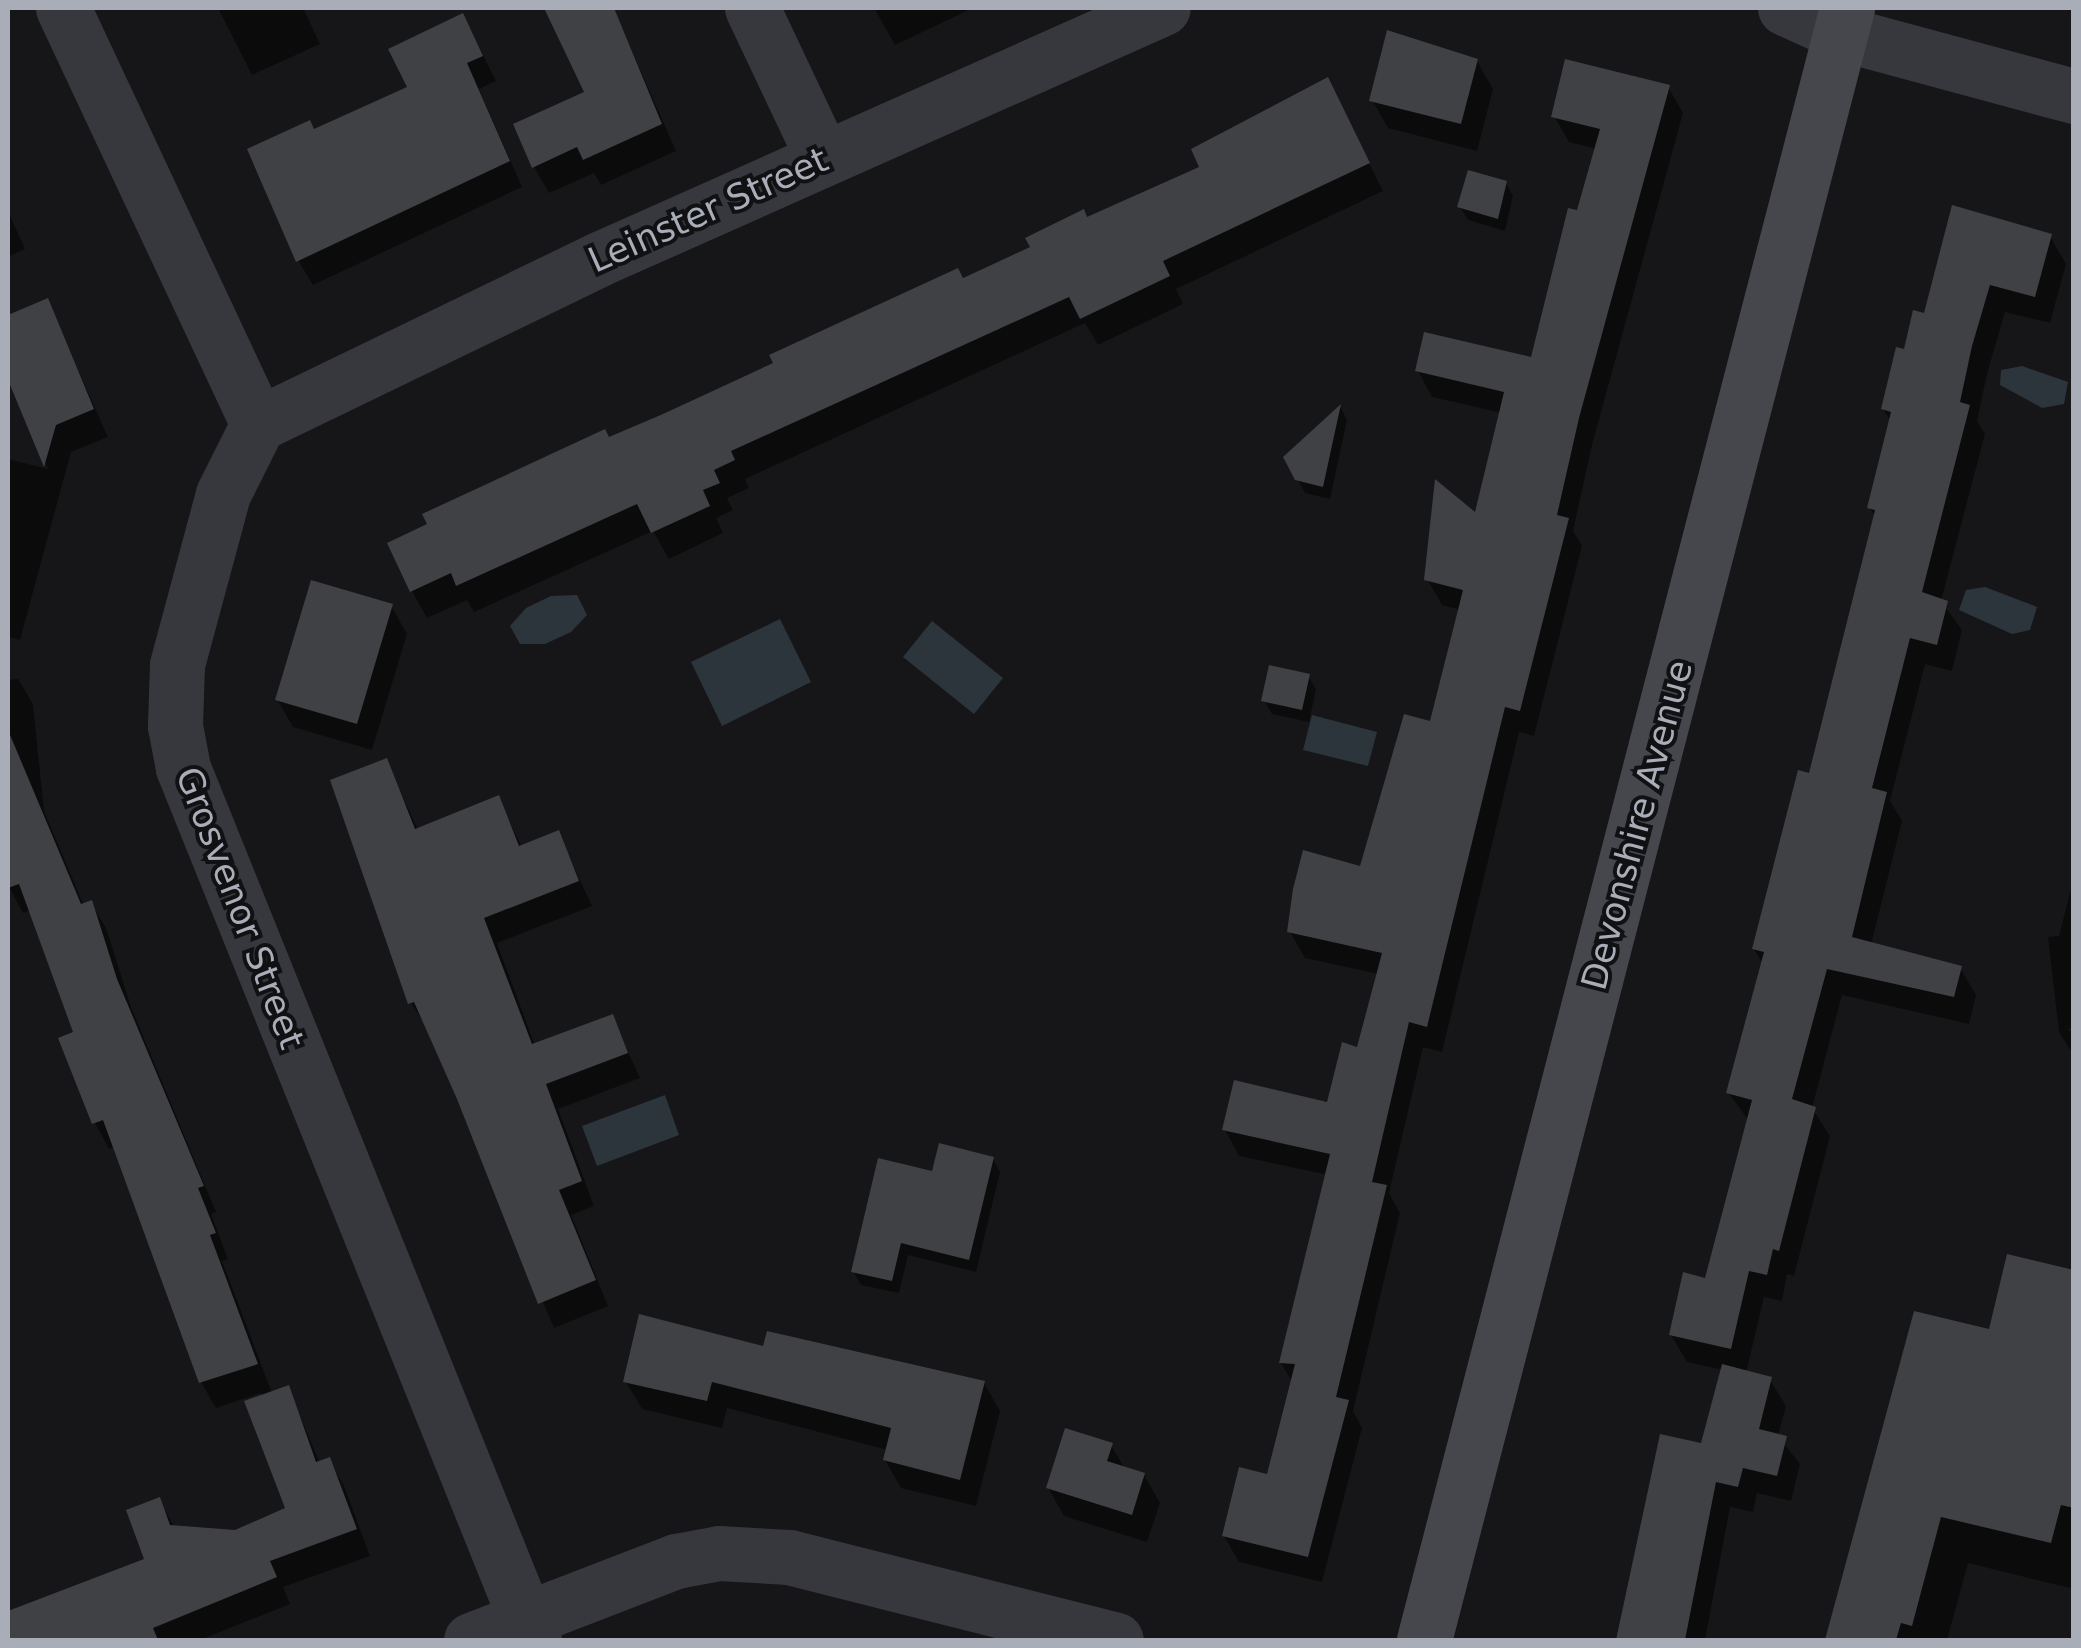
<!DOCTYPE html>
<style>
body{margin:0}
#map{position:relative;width:2081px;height:1648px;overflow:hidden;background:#161618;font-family:"DejaVu Sans",sans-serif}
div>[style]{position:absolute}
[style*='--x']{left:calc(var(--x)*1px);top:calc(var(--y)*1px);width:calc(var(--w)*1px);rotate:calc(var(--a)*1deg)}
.water>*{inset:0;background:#2c353c}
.shadow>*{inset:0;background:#0007}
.building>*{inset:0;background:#404145}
.street>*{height:55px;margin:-27.5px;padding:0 27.5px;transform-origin:27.5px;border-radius:27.5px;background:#37383d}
.secondary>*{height:55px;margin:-27.5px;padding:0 27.5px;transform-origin:27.5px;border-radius:27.5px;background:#45474d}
span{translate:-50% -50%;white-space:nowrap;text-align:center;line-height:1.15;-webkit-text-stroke:8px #111113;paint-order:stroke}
.street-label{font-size:35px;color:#a8adb8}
.frame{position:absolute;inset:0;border:10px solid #a8adb8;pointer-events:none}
</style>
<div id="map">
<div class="water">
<i style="clip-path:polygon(2022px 366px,2068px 382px,2064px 404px,2042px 408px,2000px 385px,2001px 370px)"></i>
<i style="clip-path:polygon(1985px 587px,2037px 607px,2030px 630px,2012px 634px,1959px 610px,1966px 590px)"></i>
<i style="clip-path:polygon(577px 595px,587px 615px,571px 632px,545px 644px,520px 644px,510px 626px,526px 608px,551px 596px)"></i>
<i style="clip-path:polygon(780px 619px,811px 682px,722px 726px,691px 662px)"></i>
<i style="clip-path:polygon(932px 621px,1003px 678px,974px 714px,903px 657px)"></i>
<i style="clip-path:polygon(1312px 715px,1377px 732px,1368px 766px,1303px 750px)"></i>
<i style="clip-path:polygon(665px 1095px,679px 1135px,597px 1166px,582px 1126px)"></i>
</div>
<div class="shadow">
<i style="clip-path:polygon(218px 8px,303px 8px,320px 44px,252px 75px)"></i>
<i style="clip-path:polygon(545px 8px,613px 8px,676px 151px,601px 185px,594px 173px,549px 193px,534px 167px,588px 93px)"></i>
<i style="clip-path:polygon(874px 8px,973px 8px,895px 45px)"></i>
<i style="clip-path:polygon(476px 41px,496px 81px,479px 89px,522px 187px,313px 285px,298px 260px,313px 132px,411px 88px)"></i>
<i style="clip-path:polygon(1477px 61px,1493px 89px,1477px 151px,1388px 128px,1372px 100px)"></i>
<i style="clip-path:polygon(1327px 80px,1383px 191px,1176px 289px,1183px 304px,1098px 345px,1085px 323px,745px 479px,749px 488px,727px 498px,733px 510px,716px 518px,723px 533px,669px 559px,653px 531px,474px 612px,467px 600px,427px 618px,412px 591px,608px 440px,1203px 168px)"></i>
<i style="clip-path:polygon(1668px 87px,1683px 113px,1592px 445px,1573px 531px,1582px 546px,1534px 736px,1519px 732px,1442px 1052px,1423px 1047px,1389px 1193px,1400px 1213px,1353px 1411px,1362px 1428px,1322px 1582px,1239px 1562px,1224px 1536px,1269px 1477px,1293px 1383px,1281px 1363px,1328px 1175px,1239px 1156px,1225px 1130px,1329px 1105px,1359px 1050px,1379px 974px,1305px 958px,1290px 932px,1362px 869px,1432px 724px,1461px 610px,1442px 605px,1427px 579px,1477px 516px,1502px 413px,1432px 397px,1418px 371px,1533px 360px,1597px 149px,1569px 142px,1554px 116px)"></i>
<i style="clip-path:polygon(1506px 183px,1513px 196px,1505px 231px,1468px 220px,1460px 207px)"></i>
<i style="clip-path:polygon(8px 211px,25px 249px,8px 257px)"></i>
<i style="clip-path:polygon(2050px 236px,2066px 264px,2050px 323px,2005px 312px,1987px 374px,1977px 421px,1985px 434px,1941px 601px,1962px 630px,1952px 671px,1925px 664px,1890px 801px,1902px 821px,1871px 945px,1960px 968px,1976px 995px,1969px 1024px,1842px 995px,1812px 1108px,1830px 1136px,1794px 1276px,1787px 1274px,1782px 1301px,1764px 1297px,1746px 1373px,1770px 1380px,1786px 1406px,1778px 1436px,1800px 1464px,1791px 1501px,1757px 1493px,1753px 1512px,1730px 1507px,1705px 1640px,1617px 1640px,1662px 1437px,1702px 1446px,1723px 1370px,1687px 1362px,1671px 1335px,1707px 1281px,1749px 1121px,1728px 1092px,1763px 964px,1754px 949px,1810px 776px,1876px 518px,1870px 508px,1891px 422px,1883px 409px,1926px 316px)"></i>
<i style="clip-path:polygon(47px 301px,108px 437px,71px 452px,20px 640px,8px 637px,8px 459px,48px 469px,8px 373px,8px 318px)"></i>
<i style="clip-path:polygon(1341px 408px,1347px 420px,1330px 499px,1305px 493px,1286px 458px)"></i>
<i style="clip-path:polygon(391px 606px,407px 634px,372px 750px,293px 727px,277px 699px)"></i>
<i style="clip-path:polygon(1308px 676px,1316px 689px,1309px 722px,1272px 714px,1264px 700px)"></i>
<i style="clip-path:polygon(18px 679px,33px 704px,44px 811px,84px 906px,91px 903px,106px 928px,131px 1007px,216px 1212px,211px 1214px,228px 1259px,222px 1261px,272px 1393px,288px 1388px,320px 1463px,329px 1460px,344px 1486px,370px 1556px,283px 1587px,290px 1604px,200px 1640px,8px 1640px,8px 1612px,148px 1561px,159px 1500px,175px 1528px,235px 1532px,288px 1510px,261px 1393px,216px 1408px,201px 1382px,116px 1146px,109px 1149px,95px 1123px,62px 1039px,76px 1033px,31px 910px,23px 913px,8px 885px,8px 680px)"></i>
<i style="clip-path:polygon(386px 761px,418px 830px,498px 799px,522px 847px,558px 833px,592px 906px,497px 943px,535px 1046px,612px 1017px,640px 1078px,558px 1109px,594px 1206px,571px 1215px,608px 1306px,554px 1328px,427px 1027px,411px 1003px)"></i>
<i style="clip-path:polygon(2074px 877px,2074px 1028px,2067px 1029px,2074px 1033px,2074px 1056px,2059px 1032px,2048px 937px,2059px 936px)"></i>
<i style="clip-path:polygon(993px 1159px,1000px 1172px,976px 1272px,908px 1255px,899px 1293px,861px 1285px,853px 1271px,934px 1174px)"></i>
<i style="clip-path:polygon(2074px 1273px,2074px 1589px,1968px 1563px,1947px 1640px,1828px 1640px,1916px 1314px,1991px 1332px)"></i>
<i style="clip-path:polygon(765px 1349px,984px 1383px,1000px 1411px,976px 1506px,901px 1488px,885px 1460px,888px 1450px,727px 1408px,722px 1428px,642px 1409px,626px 1382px)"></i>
<i style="clip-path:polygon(1111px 1445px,1125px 1469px,1144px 1475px,1160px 1503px,1147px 1542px,1064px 1516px,1048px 1488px)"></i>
</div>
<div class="building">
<i style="clip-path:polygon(544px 8px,614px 8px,662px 124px,583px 160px,577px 147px,532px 168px,513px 124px,584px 92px)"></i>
<i style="clip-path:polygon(463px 13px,483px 56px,467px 63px,510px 161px,296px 262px,247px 149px,310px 120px,314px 129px,407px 87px,388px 49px)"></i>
<i style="clip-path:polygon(1387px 30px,1478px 59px,1461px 124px,1369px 101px)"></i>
<i style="clip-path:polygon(1565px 59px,1670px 85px,1579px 418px,1557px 515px,1569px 518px,1520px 711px,1505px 707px,1427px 1027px,1409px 1022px,1372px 1182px,1387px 1185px,1336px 1397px,1349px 1400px,1308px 1557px,1222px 1536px,1239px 1467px,1267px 1474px,1295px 1364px,1279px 1363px,1330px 1154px,1222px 1130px,1234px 1080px,1327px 1102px,1342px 1042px,1357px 1047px,1382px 953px,1287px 932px,1293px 889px,1303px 850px,1360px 866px,1404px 714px,1430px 721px,1463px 590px,1424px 580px,1435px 479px,1475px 512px,1504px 392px,1415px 371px,1424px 332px,1531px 357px,1568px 208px,1577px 210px,1600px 129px,1551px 117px)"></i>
<i style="clip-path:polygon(1328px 77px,1370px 163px,1163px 261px,1170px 276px,1080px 319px,1069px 297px,731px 451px,735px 460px,714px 470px,720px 483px,703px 490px,710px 506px,651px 533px,637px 504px,456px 586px,451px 573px,410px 592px,387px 543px,427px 524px,422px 514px,605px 429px,609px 437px,663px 414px,773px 363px,769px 355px,958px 268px,963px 278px,1030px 247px,1025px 238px,1084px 209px,1087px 217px,1199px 167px,1191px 149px)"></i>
<i style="clip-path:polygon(1468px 170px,1507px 181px,1498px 219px,1457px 207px)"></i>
<i style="clip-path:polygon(1952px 205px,2052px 234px,2035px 297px,1990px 285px,1972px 346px,1960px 402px,1970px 405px,1922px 592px,1948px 601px,1937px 645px,1910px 638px,1872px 788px,1887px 792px,1852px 937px,1962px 966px,1954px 997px,1827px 969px,1792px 1099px,1816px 1107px,1779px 1251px,1773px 1249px,1767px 1275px,1749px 1271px,1731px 1349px,1669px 1335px,1683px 1272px,1705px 1278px,1752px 1100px,1726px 1093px,1764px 952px,1752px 949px,1798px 770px,1809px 773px,1875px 510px,1867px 508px,1891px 412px,1881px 409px,1896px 347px,1904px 349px,1913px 310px,1924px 313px)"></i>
<i style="clip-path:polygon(48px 298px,94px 409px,56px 425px,44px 467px,8px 380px,8px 315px)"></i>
<i style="clip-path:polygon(1341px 404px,1323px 487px,1295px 480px,1283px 457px)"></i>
<i style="clip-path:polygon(311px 580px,393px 604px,357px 724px,275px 700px)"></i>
<i style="clip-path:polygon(1269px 665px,1310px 674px,1302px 710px,1261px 701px)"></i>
<i style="clip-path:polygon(8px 730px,81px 904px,92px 900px,117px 979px,204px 1186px,198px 1188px,216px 1233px,210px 1235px,258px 1364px,199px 1383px,103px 1120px,92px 1124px,58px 1038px,73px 1032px,19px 884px,8px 888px)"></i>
<i style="clip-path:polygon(387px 758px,415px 829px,499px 795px,519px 846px,559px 830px,579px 881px,484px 918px,532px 1044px,613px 1014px,628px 1053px,546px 1084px,582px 1181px,559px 1190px,596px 1280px,538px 1304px,457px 1099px,414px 1002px,408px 1004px,330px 780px)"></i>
<i style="clip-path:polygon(939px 1143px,994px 1157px,969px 1260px,901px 1243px,892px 1281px,851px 1272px,878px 1158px,932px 1171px)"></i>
<i style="clip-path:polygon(2007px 1254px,2074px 1270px,2074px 1508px,2061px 1505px,2051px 1543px,1941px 1517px,1912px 1626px,1901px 1623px,1896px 1640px,1825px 1640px,1914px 1311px,1989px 1329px)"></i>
<i style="clip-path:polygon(639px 1314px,763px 1346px,767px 1331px,985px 1381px,960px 1480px,883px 1460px,891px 1428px,712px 1382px,707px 1401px,623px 1382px)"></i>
<i style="clip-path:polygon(1722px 1364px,1772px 1377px,1759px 1429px,1787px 1436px,1777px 1476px,1743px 1468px,1738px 1487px,1716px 1482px,1685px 1640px,1616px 1640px,1660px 1434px,1701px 1443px)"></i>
<i style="clip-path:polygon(289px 1385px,316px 1462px,330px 1457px,357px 1529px,270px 1561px,277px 1577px,153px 1628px,158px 1640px,8px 1640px,8px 1611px,144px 1559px,126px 1510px,160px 1497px,170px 1525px,235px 1530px,285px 1508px,244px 1401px)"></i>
<i style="clip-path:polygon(1065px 1428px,1113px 1443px,1107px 1461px,1145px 1473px,1132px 1515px,1046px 1488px)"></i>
</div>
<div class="street">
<i style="--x:63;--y:8;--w:459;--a:64.9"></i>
<i style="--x:752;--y:8;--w:166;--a:64.7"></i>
<i style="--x:1785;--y:8;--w:60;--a:24.4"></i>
<i style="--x:1840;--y:33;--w:242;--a:15.1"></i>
<i style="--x:258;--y:424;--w:78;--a:116.6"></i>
<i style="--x:223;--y:494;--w:177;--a:105.1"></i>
<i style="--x:177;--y:665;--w:61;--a:91.9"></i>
<i style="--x:175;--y:726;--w:43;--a:79.2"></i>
<i style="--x:183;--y:768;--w:940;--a:68.07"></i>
<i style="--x:258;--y:424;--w:379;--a:-25.8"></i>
<i style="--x:599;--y:259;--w:617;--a:-23.99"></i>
<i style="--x:471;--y:1640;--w:220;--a:-21.1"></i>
<i style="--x:676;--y:1561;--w:44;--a:-10.5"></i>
<i style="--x:719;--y:1553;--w:70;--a:3.3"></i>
<i style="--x:789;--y:1557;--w:337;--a:14.2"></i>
</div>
<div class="secondary">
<i style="--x:1424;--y:1640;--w:1686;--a:-75.47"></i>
</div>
<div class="street-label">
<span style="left:708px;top:210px;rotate:-24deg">Leinster Street</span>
<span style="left:1637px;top:825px;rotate:-75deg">Devonshire Avenue</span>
<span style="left:240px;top:908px;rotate:69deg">Grosvenor Street</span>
</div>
<div class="frame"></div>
</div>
